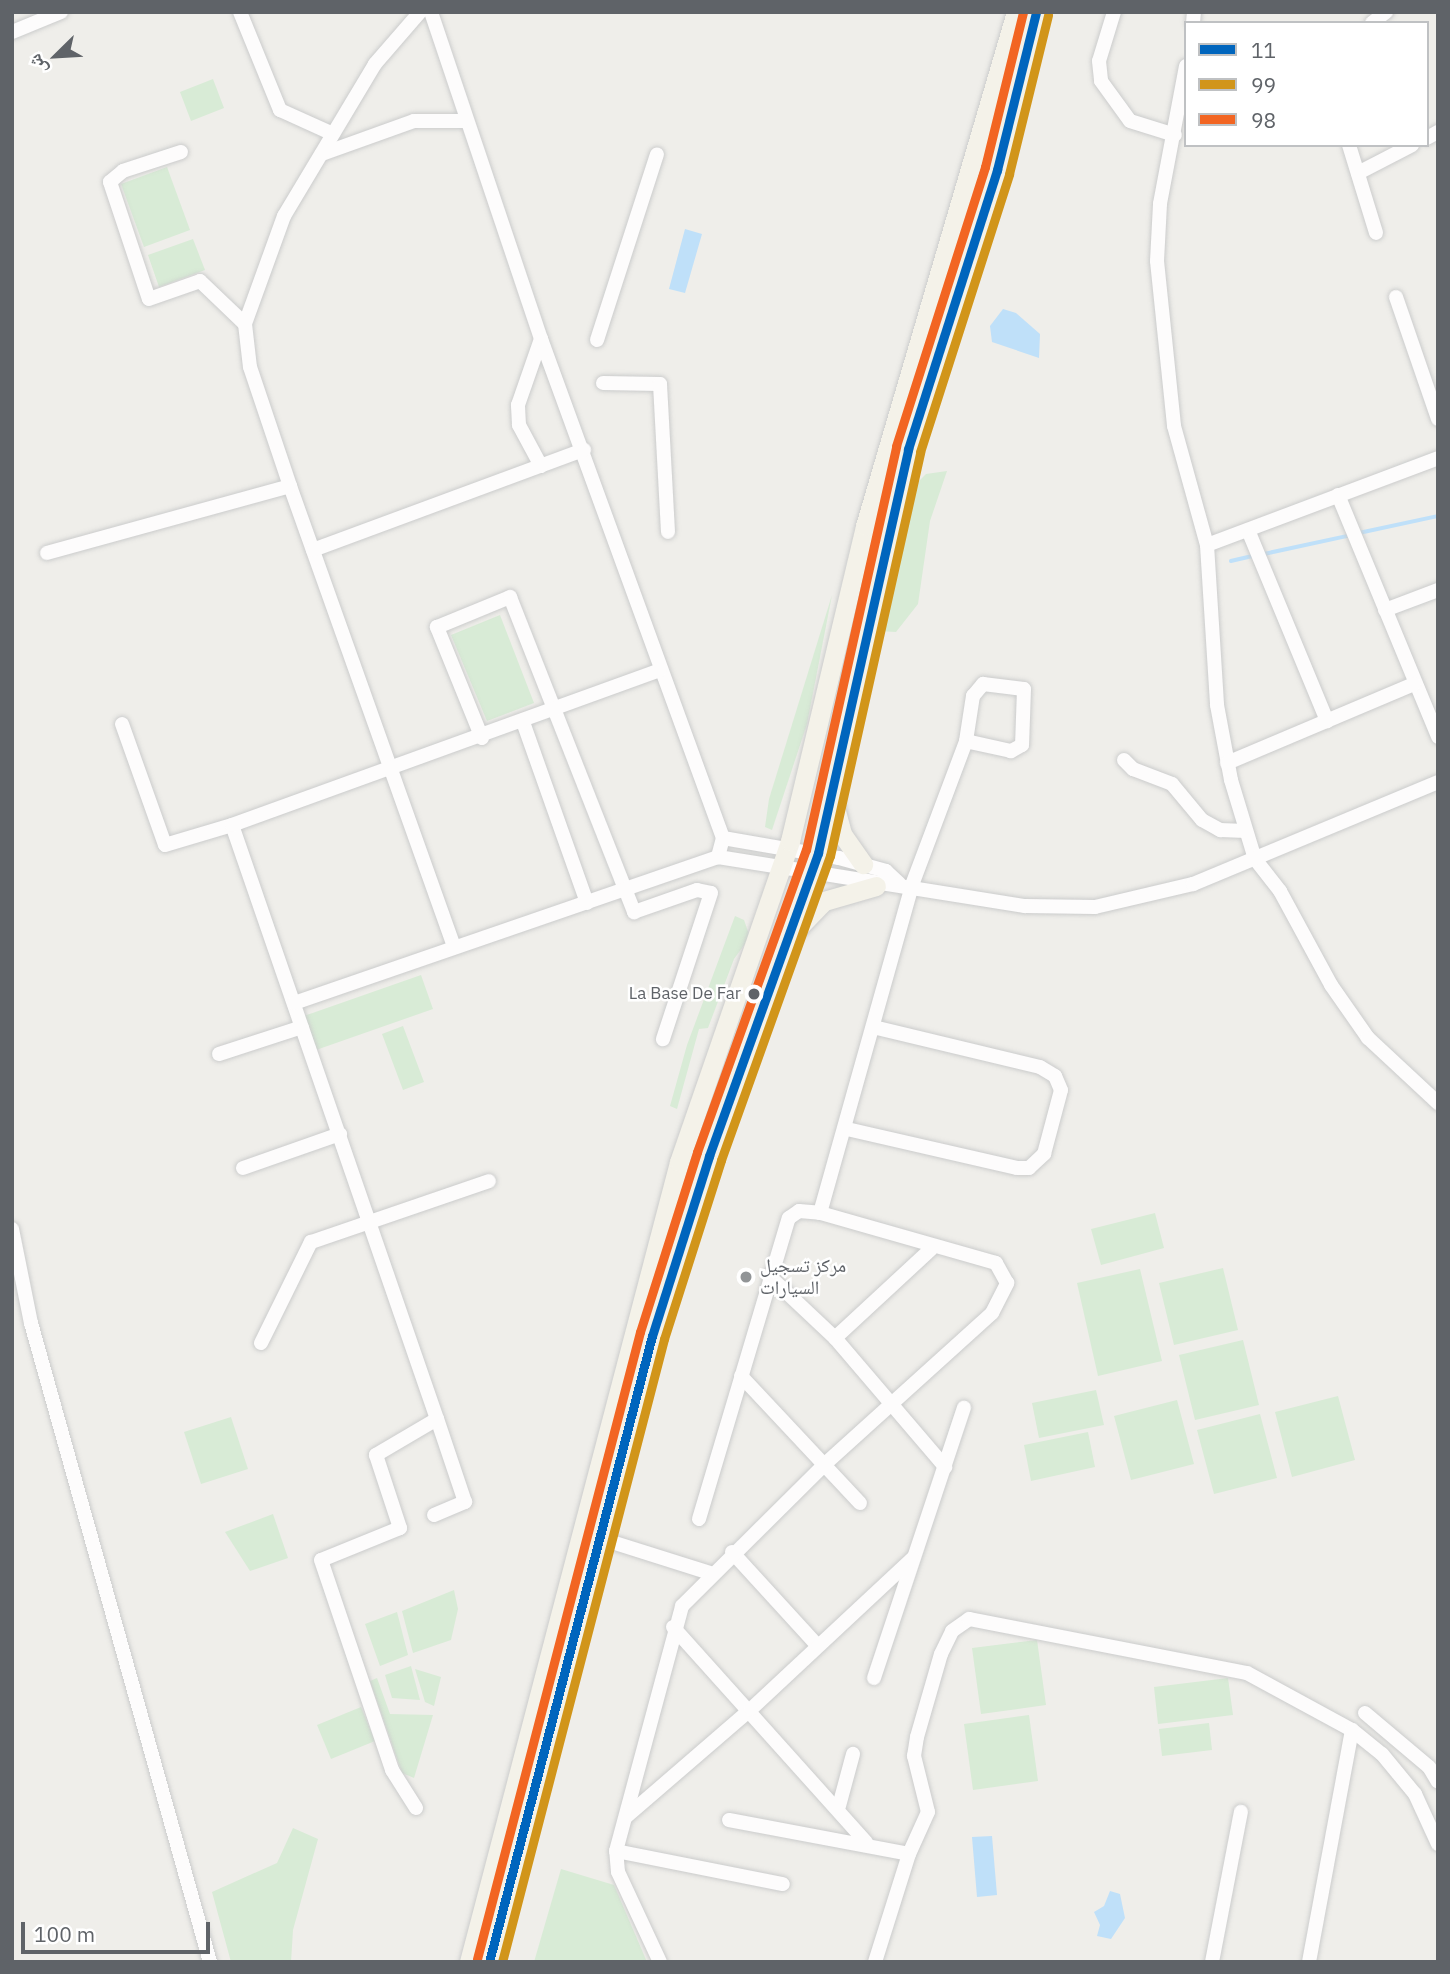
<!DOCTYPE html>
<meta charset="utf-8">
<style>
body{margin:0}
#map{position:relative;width:1450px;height:1974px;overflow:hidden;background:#efeeea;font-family:"IBM Plex Sans","Noto Naskh Arabic",sans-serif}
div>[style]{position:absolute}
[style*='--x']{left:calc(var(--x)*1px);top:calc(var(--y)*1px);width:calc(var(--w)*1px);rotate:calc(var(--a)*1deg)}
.green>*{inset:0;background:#d8ebd6}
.water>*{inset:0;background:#bfe0f9}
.stream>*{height:3.5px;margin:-1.75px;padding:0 1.75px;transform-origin:1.75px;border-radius:1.75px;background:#bfe0f9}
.roads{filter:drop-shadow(0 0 2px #cbcccc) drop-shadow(0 0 2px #cbcccc)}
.minor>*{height:14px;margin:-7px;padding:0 7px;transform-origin:7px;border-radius:7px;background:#fdfcfc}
.major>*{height:19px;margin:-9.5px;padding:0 9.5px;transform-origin:9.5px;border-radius:9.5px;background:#f4f2e9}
.bus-1>*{height:9px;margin:-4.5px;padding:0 4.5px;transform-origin:4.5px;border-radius:4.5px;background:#0065bd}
.bus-2>*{height:9px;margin:-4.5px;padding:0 4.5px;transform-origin:4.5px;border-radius:4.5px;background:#d1951a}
.bus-3>*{height:9px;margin:-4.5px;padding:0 4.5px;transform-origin:4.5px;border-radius:4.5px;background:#f26522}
.dots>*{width:19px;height:19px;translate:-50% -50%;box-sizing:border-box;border:4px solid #fff;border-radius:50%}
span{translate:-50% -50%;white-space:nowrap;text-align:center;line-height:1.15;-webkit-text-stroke:5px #fff;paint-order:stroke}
.bus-label{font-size:17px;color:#5f6368}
.right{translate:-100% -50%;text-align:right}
.poi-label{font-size:19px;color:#5f6368}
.left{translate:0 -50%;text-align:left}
.frame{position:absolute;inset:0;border:14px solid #5f6368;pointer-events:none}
.legend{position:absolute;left:1184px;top:21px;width:245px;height:126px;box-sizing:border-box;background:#fff;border:2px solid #bfc1c3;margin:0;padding:9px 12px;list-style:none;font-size:21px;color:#5f6368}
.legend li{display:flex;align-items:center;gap:14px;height:35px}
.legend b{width:35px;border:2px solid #bfc1c3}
.north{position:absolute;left:21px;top:21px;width:70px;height:70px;-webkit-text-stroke:5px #fff;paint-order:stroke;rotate:246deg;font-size:19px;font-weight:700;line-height:28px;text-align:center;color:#5f6368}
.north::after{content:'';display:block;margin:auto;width:24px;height:32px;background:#5f6368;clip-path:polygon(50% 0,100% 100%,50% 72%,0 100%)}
.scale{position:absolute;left:21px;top:1922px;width:189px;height:32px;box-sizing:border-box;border:4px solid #5f6368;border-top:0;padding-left:9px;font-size:21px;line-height:24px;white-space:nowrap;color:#5f6368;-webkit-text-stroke:5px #fff;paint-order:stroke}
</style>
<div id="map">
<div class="green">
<i style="clip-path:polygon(213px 79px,224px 108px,191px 121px,180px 92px)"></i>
<i style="clip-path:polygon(167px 167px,190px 230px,144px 247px,121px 184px)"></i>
<i style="clip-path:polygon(193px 239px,205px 270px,159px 287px,148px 255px)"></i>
<i style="clip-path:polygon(947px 471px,930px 521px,918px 604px,896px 632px,878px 631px,904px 496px,926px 474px)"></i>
<i style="clip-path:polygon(832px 595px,807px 724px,772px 830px,765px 827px,769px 799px)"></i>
<i style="clip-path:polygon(500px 615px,534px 703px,487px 721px,451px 635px)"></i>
<i style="clip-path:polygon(735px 916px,744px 920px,750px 937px,734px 959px,708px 1028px,699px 1029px,677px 1109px,670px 1106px,687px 1045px)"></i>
<i style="clip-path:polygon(421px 975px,433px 1009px,316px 1050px,304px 1016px)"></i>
<i style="clip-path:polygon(403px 1026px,424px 1082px,403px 1090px,382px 1034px)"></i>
<i style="clip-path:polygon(1155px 1213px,1164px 1248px,1101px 1265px,1091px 1229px)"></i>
<i style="clip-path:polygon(1223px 1268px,1238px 1330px,1174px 1345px,1159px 1283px)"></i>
<i style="clip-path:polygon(1140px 1269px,1162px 1361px,1098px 1376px,1077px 1283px)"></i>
<i style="clip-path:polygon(1243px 1340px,1259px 1405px,1195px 1420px,1179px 1355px)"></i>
<i style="clip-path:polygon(1096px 1390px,1104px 1425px,1039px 1438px,1032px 1403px)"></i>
<i style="clip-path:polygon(1338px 1396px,1355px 1460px,1292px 1477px,1275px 1412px)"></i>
<i style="clip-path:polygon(1177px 1400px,1194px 1464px,1131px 1480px,1114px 1416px)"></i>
<i style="clip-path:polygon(1260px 1414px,1277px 1478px,1214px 1494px,1197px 1430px)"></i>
<i style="clip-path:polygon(231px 1417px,248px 1469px,201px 1484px,184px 1432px)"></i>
<i style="clip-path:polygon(1088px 1432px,1095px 1467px,1031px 1481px,1024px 1445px)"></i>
<i style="clip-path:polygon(273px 1514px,288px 1558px,250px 1571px,225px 1532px)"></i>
<i style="clip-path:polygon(454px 1590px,458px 1609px,451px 1640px,413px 1653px,402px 1611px)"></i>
<i style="clip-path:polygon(397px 1612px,408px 1655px,380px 1666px,365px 1624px)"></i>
<i style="clip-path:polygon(1037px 1640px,1046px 1705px,981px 1714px,972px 1648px)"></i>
<i style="clip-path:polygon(411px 1666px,420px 1700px,392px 1698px,385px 1675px)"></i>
<i style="clip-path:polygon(415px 1669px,441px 1677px,434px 1706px,425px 1702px)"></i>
<i style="clip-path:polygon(377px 1678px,390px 1714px,433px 1715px,414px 1778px,402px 1773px,370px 1681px)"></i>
<i style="clip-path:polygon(1228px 1678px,1233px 1715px,1158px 1724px,1154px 1687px)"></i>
<i style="clip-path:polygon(361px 1707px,375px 1741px,331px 1759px,317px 1725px)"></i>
<i style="clip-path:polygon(1029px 1715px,1038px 1781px,973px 1790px,964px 1724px)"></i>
<i style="clip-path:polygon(1209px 1723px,1212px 1750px,1162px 1756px,1159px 1729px)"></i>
<i style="clip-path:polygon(293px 1828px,318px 1839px,293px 1930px,291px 1962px,231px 1962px,212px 1892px,277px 1863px)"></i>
<i style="clip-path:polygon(561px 1869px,614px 1885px,647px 1962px,534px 1962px)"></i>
</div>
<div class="water">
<i style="clip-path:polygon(685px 229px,702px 234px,685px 293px,669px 289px)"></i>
<i style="clip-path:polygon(1003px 309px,1016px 313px,1040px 334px,1039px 358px,992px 342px,990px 326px)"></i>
<i style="clip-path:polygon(992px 1836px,997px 1895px,977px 1897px,972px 1837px)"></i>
<i style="clip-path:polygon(1110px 1891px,1120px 1894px,1125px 1918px,1111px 1939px,1097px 1936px,1100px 1925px,1094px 1912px,1104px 1906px)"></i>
</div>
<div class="stream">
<i style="--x:1359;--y:533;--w:81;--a:-12.1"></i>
<i style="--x:1264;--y:554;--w:90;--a:-12.2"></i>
<i style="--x:1231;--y:561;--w:26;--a:-13"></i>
</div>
<div class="roads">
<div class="minor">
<i style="--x:240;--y:12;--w:106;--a:67.8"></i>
<i style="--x:280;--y:110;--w:58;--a:24.4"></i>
<i style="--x:420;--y:12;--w:69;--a:130.9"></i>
<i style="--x:375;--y:64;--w:177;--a:120.9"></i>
<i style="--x:284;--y:216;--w:115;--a:109.9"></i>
<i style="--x:245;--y:324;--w:43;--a:83.4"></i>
<i style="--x:250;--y:367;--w:126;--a:71.4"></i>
<i style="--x:290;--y:486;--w:488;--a:70.4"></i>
<i style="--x:431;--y:12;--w:345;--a:71.4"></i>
<i style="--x:541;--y:339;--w:531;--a:69.96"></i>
<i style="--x:723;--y:838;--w:20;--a:105"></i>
<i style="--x:1114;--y:12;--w:51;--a:107"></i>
<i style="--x:1099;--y:61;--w:20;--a:84"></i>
<i style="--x:1101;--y:81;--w:49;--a:54.1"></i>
<i style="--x:1130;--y:121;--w:47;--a:17.3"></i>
<i style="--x:1193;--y:23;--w:11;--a:-85"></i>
<i style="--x:1372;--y:23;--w:18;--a:-38"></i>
<i style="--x:12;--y:32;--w:53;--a:-22.2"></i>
<i style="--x:1186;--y:66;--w:140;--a:100.7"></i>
<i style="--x:1160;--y:204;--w:57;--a:93"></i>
<i style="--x:1157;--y:261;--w:166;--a:84.1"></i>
<i style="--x:1174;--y:426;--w:123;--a:74.5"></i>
<i style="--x:1207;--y:545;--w:160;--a:86.4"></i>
<i style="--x:1217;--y:705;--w:76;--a:79.4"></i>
<i style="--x:1231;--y:780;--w:83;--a:73.1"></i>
<i style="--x:1255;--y:859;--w:41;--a:52"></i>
<i style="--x:1280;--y:891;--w:107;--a:61.5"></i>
<i style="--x:1331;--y:985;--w:65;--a:55.1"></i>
<i style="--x:1368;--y:1038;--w:96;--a:42.9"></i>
<i style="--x:1427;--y:138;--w:13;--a:-29"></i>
<i style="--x:1349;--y:145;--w:92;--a:72.9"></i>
<i style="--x:181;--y:152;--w:61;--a:161.9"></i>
<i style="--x:123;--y:171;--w:17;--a:140"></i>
<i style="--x:110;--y:182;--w:123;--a:71.6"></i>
<i style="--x:149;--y:299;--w:54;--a:-19.4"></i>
<i style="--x:200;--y:281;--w:62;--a:43.7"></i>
<i style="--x:322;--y:154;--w:98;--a:-19.7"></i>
<i style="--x:414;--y:121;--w:50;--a:0"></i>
<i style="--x:1358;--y:173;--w:61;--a:-27.4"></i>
<i style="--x:1396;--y:297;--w:129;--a:71"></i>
<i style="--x:597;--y:340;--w:195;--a:-72.1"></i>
<i style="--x:603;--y:383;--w:57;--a:1"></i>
<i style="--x:660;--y:384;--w:148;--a:86.9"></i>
<i style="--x:541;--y:466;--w:47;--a:-118.2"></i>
<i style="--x:519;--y:425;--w:20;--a:-93"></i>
<i style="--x:518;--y:405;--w:70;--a:-70.8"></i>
<i style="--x:1338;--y:495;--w:262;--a:67.5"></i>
<i style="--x:1248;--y:530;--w:207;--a:67.5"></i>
<i style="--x:1207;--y:545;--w:247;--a:-20.6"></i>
<i style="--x:313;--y:550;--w:289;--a:-20.3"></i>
<i style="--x:47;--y:553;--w:252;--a:-15.4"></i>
<i style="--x:1385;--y:610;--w:57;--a:-20.7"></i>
<i style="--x:523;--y:722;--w:192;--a:70.5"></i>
<i style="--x:122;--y:724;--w:128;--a:70.4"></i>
<i style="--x:165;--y:845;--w:70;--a:-16.6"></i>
<i style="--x:232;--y:825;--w:628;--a:70.96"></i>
<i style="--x:437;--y:1419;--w:71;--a:149.5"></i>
<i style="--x:376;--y:1455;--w:77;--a:71.8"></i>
<i style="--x:400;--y:1528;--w:85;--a:157.9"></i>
<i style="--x:321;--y:1560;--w:222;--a:71.3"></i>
<i style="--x:392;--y:1770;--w:45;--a:57.7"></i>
<i style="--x:482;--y:738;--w:120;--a:-112.1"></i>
<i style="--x:437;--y:627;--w:79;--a:-22.3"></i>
<i style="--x:510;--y:597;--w:339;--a:68.5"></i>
<i style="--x:634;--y:912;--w:67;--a:-19.2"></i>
<i style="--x:697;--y:890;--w:14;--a:12"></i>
<i style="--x:711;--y:893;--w:154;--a:108.2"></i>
<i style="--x:1124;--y:760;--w:13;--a:45"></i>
<i style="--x:1133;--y:769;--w:42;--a:21"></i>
<i style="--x:1172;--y:784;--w:47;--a:50.2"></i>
<i style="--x:1202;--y:820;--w:21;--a:29"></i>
<i style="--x:1220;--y:830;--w:26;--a:2"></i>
<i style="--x:1227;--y:763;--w:203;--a:-22.9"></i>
<i style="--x:232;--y:825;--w:455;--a:-19.9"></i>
<i style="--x:723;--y:838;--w:118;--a:9.8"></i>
<i style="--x:839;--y:858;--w:49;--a:15.5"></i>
<i style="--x:886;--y:871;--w:18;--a:43"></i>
<i style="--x:294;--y:1003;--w:448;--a:-19"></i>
<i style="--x:718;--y:857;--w:311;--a:9.1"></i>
<i style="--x:1025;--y:906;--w:70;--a:0.8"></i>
<i style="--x:1095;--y:907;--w:101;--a:-13.2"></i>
<i style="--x:1193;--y:884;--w:265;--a:-22.6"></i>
<i style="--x:219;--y:1054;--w:87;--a:-18"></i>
<i style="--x:847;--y:1129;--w:174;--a:12.9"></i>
<i style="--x:1017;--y:1168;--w:12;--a:0"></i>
<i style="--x:1029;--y:1168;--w:21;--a:-43"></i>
<i style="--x:1044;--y:1154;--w:66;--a:-75.1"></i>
<i style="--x:1061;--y:1090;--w:15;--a:-113"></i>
<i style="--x:1055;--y:1076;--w:17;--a:-149"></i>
<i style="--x:1040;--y:1067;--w:171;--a:-166.5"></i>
<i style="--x:243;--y:1168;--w:103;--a:-19.3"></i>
<i style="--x:12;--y:1229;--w:96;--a:78.6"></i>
<i style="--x:31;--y:1323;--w:664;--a:74.35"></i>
<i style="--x:769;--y:1276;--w:91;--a:43.2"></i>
<i style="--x:835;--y:1338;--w:170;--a:49.5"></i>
<i style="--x:835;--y:1338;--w:131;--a:-42.8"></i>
<i style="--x:261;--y:1343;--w:113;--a:-63.7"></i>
<i style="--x:311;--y:1242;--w:188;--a:-18.9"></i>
<i style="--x:741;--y:1376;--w:174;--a:46.9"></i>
<i style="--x:434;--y:1515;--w:34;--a:-23"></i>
<i style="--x:465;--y:1502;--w:88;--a:-108.6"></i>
<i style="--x:699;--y:1519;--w:314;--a:-73.4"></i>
<i style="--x:789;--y:1218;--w:12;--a:-35"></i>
<i style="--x:799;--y:1211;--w:21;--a:5"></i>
<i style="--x:820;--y:1213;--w:341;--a:-74.3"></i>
<i style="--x:912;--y:885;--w:154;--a:-69.4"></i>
<i style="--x:966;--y:741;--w:46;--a:-81.2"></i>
<i style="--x:973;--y:696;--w:16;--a:-50"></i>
<i style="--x:983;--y:684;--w:41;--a:7"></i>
<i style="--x:1024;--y:689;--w:56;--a:92"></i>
<i style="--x:1022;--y:745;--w:13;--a:151"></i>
<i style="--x:1011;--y:751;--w:46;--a:-167.5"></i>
<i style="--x:599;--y:1538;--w:116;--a:17.5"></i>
<i style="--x:732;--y:1552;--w:126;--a:47.6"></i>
<i style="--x:673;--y:1627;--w:289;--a:48.1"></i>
<i style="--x:874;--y:1678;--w:285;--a:-71.6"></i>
<i style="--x:1365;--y:1713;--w:84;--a:40.2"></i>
<i style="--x:1429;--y:1767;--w:17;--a:59"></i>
<i style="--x:839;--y:1806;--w:54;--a:-74.9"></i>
<i style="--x:627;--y:1816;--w:164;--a:-40.8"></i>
<i style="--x:751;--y:1709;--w:221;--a:-43"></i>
<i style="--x:729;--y:1820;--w:183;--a:10.7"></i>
<i style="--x:909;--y:1854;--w:113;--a:107.5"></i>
<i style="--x:616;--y:1851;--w:170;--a:11.2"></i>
<i style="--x:909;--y:1854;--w:46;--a:-65.7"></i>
<i style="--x:928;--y:1812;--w:58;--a:-104"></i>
<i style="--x:914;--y:1756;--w:19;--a:-81"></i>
<i style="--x:917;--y:1737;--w:86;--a:-73.9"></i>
<i style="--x:941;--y:1654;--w:25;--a:-64"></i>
<i style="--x:952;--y:1631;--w:21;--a:-35"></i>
<i style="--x:969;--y:1619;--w:283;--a:11"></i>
<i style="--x:1247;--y:1673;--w:119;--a:28.5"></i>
<i style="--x:1352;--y:1730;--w:38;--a:39"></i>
<i style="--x:1382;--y:1754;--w:52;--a:50.5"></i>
<i style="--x:1415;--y:1794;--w:55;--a:65.3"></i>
<i style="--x:660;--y:1962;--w:99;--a:-115"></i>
<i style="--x:618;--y:1872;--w:21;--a:-95"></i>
<i style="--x:616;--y:1851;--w:254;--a:-74.9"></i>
<i style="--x:682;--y:1606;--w:202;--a:-44.8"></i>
<i style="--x:825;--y:1464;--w:225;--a:-42.1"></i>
<i style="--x:992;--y:1313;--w:34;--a:-63"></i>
<i style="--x:1007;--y:1283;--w:23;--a:-119"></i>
<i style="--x:996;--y:1263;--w:183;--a:-164.1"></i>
<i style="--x:1212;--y:1962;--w:153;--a:-79.1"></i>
<i style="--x:1309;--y:1962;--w:236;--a:-79.5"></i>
</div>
<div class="major">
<i style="--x:833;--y:800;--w:35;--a:75"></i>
<i style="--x:842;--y:834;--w:37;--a:55"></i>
<i style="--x:797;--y:929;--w:39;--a:-46"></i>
<i style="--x:824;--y:901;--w:54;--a:-16.1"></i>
<i style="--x:469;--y:1962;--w:827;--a:-75.29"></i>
<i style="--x:679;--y:1162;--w:340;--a:-70.9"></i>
<i style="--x:790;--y:841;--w:324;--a:-76.6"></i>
<i style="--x:865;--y:526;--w:536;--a:-73.63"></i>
<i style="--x:489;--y:1962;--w:647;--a:-75.41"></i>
<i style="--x:652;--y:1336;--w:189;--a:-72.4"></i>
<i style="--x:709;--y:1156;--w:322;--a:-70.2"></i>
<i style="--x:818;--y:853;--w:414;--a:-77.4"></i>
<i style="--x:908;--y:449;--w:293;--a:-72.3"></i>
<i style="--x:997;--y:170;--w:163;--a:-76.1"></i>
</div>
</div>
<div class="bus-1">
<i style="--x:489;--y:1962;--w:647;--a:-75.41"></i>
<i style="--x:652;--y:1336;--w:189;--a:-72.4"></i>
<i style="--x:709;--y:1156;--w:322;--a:-70.2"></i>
<i style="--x:818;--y:853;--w:414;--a:-77.4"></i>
<i style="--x:908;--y:449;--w:293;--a:-72.3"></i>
<i style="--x:997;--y:170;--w:163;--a:-76.1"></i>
</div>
<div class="bus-2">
<i style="--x:502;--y:1962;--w:644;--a:-75.42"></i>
<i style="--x:664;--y:1339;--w:188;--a:-72.3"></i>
<i style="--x:721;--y:1160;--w:323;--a:-70.3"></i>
<i style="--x:830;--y:856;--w:414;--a:-77.4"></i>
<i style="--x:920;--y:452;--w:292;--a:-72.2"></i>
<i style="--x:1009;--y:174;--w:164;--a:-76.2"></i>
</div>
<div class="bus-3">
<i style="--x:477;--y:1959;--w:648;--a:-75.43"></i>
<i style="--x:640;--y:1332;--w:189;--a:-72.4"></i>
<i style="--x:697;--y:1152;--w:321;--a:-70.2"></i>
<i style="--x:806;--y:850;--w:414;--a:-77.4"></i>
<i style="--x:896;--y:446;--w:293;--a:-72.3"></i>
<i style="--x:985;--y:167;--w:160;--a:-76.2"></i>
</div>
<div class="dots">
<i style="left:754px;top:994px;background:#5f6368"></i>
<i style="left:746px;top:1277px;background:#919496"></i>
</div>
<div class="bus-label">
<span class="right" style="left:741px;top:994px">La Base De Far</span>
</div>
<div class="poi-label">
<span class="left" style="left:760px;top:1277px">مركز تسجيل<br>السيارات</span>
</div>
<div class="frame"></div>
<ul class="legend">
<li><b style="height:9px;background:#0065bd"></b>11</li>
<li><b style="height:9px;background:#d1951a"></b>99</li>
<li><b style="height:9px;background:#f26522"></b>98</li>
</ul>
<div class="north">ش</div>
<div class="scale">100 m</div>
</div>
